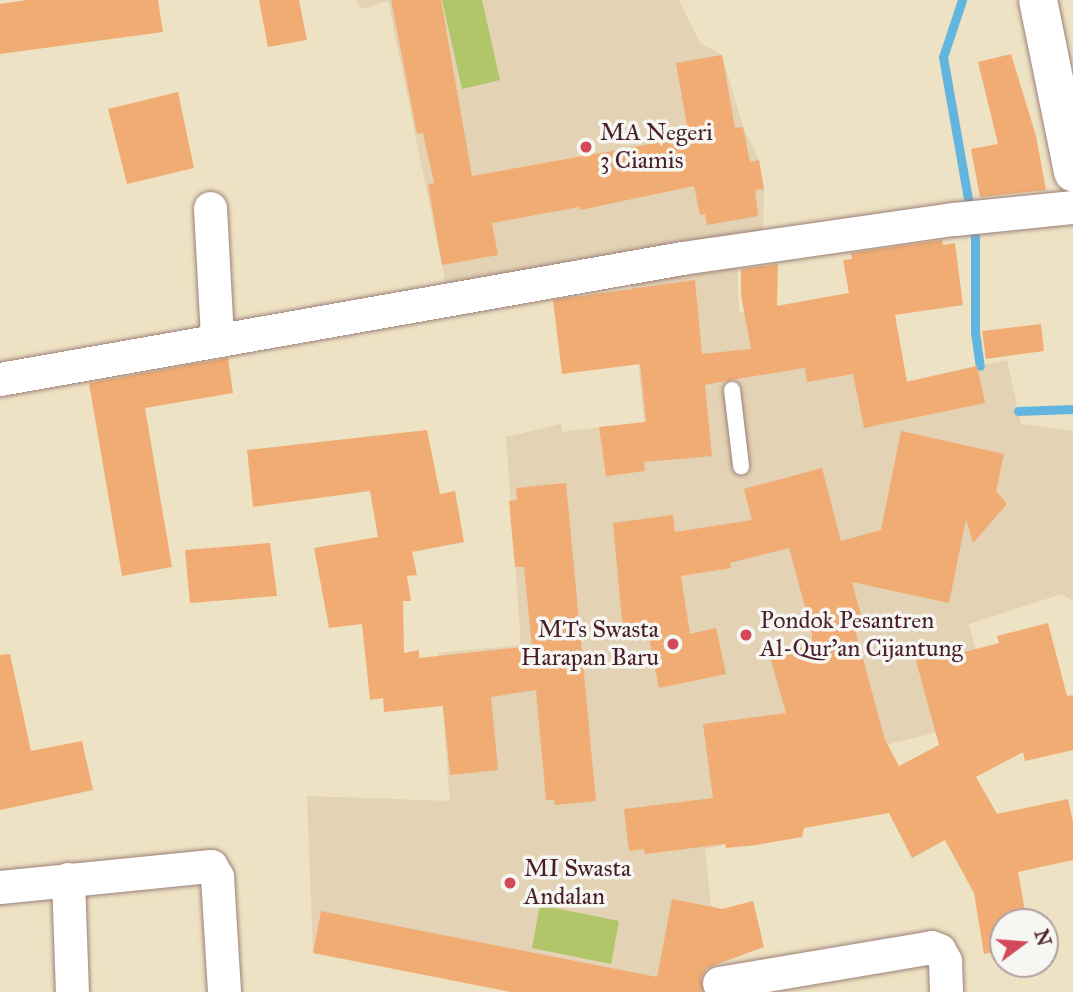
<!DOCTYPE html>
<style>
body{margin:0}
#map{position:relative;width:1073px;height:992px;overflow:hidden;background:#eee2c4;font-family:"IM FELL Great Primer",serif}
div>[style]{position:absolute}
[style*='--x']{left:calc(var(--x)*1px);top:calc(var(--y)*1px);width:calc(var(--w)*1px);rotate:calc(var(--a)*1deg)}
.built>*{inset:0;background:#e3d2b4}
.green>*{inset:0;background:#b1c569}
.stream>*{height:9px;margin:-4.5px;padding:0 4.5px;transform-origin:4.5px;border-radius:4.5px;background:#62b5de}
.building>*{inset:0;background:#f1ac74}
.roads{filter:drop-shadow(0 0 2px #9c8078) drop-shadow(0 0 2px #9c8078)}
.lane>*{height:16px;margin:-8px;padding:0 8px;transform-origin:8px;border-radius:8px;background:#fff}
.street>*{height:33px;margin:-16.5px;padding:0 16.5px;transform-origin:16.5px;border-radius:16.5px;background:#fff}
.highway>*{height:38px;margin:-19px;padding:0 19px;transform-origin:19px;border-radius:19px;background:#fff}
.dots>*{width:19px;height:19px;translate:-50% -50%;box-sizing:border-box;border:4px solid #f6f6f2;border-radius:50%}
span{translate:-50% -50%;white-space:nowrap;text-align:center;line-height:1.15;-webkit-text-stroke:7px #f6f6f2;paint-order:stroke}
.poi-label{font-size:24px;color:#4a1f2b}
.left{translate:0 -50%;text-align:left}
.right{translate:-100% -50%;text-align:right}
.north{position:absolute;left:989px;top:908px;width:70px;height:70px;box-sizing:border-box;background:#f6f6f2;border:2px solid #b1a0a2;border-radius:50%;rotate:74deg;font-size:19px;font-weight:700;line-height:28px;text-align:center;color:#4a1f2b}
.north::after{content:'';display:block;margin:auto;width:24px;height:32px;background:#d1495b;clip-path:polygon(50% 0,100% 100%,50% 72%,0 100%)}
</style>
<div id="map">
<div class="built">
<i style="clip-path:polygon(357px 0,679px 0,700px 43px,722px 55px,743px 127px,759px 160px,764px 189px,763px 232px,447px 290px,388px 1px,361px 9px)"></i>
<i style="clip-path:polygon(737px 257px,739px 313px,846px 293px,853px 324px,895px 317px,907px 381px,1007px 360px,1021px 424px,1073px 431px,1073px 601px,1062px 594px,969px 624px,994px 725px,958px 727px,797px 767px,721px 846px,705px 849px,711px 906px,722px 909px,709px 992px,511px 992px,313px 953px,307px 796px,450px 801px,438px 653px,521px 645px,506px 437px,561px 424px,562px 432px,644px 422px,630px 274px)"></i>
</div>
<div class="green">
<i style="clip-path:polygon(442px 0,482px 0,500px 80px,462px 89px)"></i>
<i style="clip-path:polygon(540px 905px,619px 921px,611px 964px,532px 948px)"></i>
</div>
<div class="stream">
<i style="--x:962;--y:0;--w:60;--a:108.4"></i>
<i style="--x:943;--y:57;--w:184;--a:80"></i>
<i style="--x:975;--y:238;--w:94;--a:90"></i>
<i style="--x:975;--y:332;--w:34;--a:82"></i>
<i style="--x:1018;--y:411;--w:55;--a:-2.1"></i>
</div>
<div class="building">
<i style="clip-path:polygon(27px 0,158px 0,163px 32px,0 54px,0 4px)"></i>
<i style="clip-path:polygon(259px 0,299px 0,307px 40px,268px 47px)"></i>
<i style="clip-path:polygon(391px 0,441px 0,472px 176px,689px 137px,676px 63px,722px 55px,735px 128px,743px 127px,750px 162px,759px 160px,764px 189px,755px 190px,758px 216px,707px 225px,705px 214px,700px 215px,694px 186px,580px 210px,579px 207px,492px 223px,498px 255px,442px 265px,428px 185px,434px 183px,423px 133px,417px 134px)"></i>
<i style="clip-path:polygon(1011px 54px,1036px 136px,1046px 190px,980px 197px,971px 149px,998px 144px,978px 62px)"></i>
<i style="clip-path:polygon(178px 92px,194px 168px,127px 184px,108px 109px)"></i>
<i style="clip-path:polygon(942px 240px,943px 245px,955px 243px,963px 305px,895px 315px,907px 382px,977px 366px,985px 403px,864px 428px,853px 374px,807px 382px,805px 368px,730px 380px,705px 385px,712px 456px,644px 462px,645px 471px,606px 476px,599px 427px,646px 422px,640px 364px,562px 374px,553px 300px,695px 280px,702px 354px,751px 349px,741px 295px,741px 269px,778px 264px,777px 306px,849px 293px,843px 260px,852px 259px,851px 253px)"></i>
<i style="clip-path:polygon(1041px 324px,1044px 351px,986px 359px,982px 331px)"></i>
<i style="clip-path:polygon(228px 358px,233px 393px,145px 408px,172px 567px,122px 576px,89px 383px)"></i>
<i style="clip-path:polygon(427px 430px,440px 494px,455px 491px,464px 542px,412px 552px,417px 575px,407px 576px,411px 601px,403px 601px,404px 653px,419px 650px,419px 658px,532px 646px,524px 567px,515px 567px,509px 501px,517px 500px,516px 488px,566px 483px,596px 801px,555px 805px,554px 800px,546px 800px,536px 690px,491px 697px,498px 770px,450px 775px,443px 706px,384px 712px,383px 698px,370px 700px,362px 624px,329px 628px,314px 548px,378px 537px,370px 491px,253px 507px,247px 450px)"></i>
<i style="clip-path:polygon(901px 431px,1004px 454px,996px 491px,1007px 504px,973px 543px,966px 519px,949px 603px,852px 582px,862px 619px,853px 622px,885px 740px,899px 766px,939px 745px,915px 657px,951px 648px,953px 655px,999px 643px,997px 636px,1048px 623px,1067px 696px,1073px 695px,1073px 750px,1025px 761px,1023px 752px,976px 777px,997px 814px,1068px 799px,1073px 822px,1073px 860px,1018px 872px,1027px 922px,1003px 922px,1003px 950px,984px 954px,974px 893px,945px 840px,912px 858px,889px 813px,804px 828px,802px 837px,757px 845px,726px 848px,725px 844px,645px 854px,644px 849px,629px 851px,624px 809px,713px 798px,703px 724px,786px 713px,770px 657px,812px 645px,812px 633px,789px 548px,730px 563px,731px 568px,681px 576px,690px 634px,716px 628px,726px 674px,659px 688px,649px 638px,624px 641px,613px 523px,673px 515px,675px 532px,752px 520px,744px 489px,822px 468px,841px 541px,881px 530px)"></i>
<i style="clip-path:polygon(270px 543px,277px 596px,190px 603px,185px 550px)"></i>
<i style="clip-path:polygon(10px 654px,31px 751px,82px 741px,93px 790px,0 810px,0 655px)"></i>
<i style="clip-path:polygon(672px 899px,722px 909px,753px 901px,764px 947px,707px 968px,701px 977px,703px 992px,511px 992px,313px 953px,321px 911px,657px 977px)"></i>
</div>
<div class="roads">
<div class="lane">
<i style="--x:732;--y:390;--w:77;--a:83.2"></i>
</div>
<div class="street">
<i style="--x:210;--y:208;--w:131;--a:86.9"></i>
<i style="--x:0;--y:379;--w:693;--a:-10.06"></i>
<i style="--x:682;--y:258;--w:275;--a:-8.2"></i>
<i style="--x:954;--y:219;--w:120;--a:-5.8"></i>
<i style="--x:68;--y:879;--w:113;--a:88"></i>
<i style="--x:0;--y:887;--w:212;--a:-5.7"></i>
<i style="--x:211;--y:866;--w:13;--a:61"></i>
<i style="--x:217;--y:877;--w:115;--a:86.5"></i>
<i style="--x:719;--y:983;--w:215;--a:-9.6"></i>
<i style="--x:931;--y:947;--w:9;--a:21"></i>
<i style="--x:939;--y:950;--w:13;--a:61"></i>
<i style="--x:945;--y:961;--w:31;--a:88"></i>
</div>
<div class="highway">
<i style="--x:1038;--y:0;--w:176;--a:78.5"></i>
</div>
</div>
<div class="dots">
<i style="left:586px;top:147px;background:#d1495b"></i>
<i style="left:746px;top:635px;background:#d1495b"></i>
<i style="left:673px;top:644px;background:#d1495b"></i>
<i style="left:510px;top:883px;background:#d1495b"></i>
</div>
<div class="poi-label">
<span class="left" style="left:600px;top:147px">MA Negeri<br>3 Ciamis</span>
<span class="left" style="left:760px;top:635px">Pondok Pesantren<br>Al-Qur'an Cijantung</span>
<span class="right" style="left:659px;top:644px">MTs Swasta<br>Harapan Baru</span>
<span class="left" style="left:524px;top:883px">MI Swasta<br>Andalan</span>
</div>
<div class="north">N</div>
</div>
